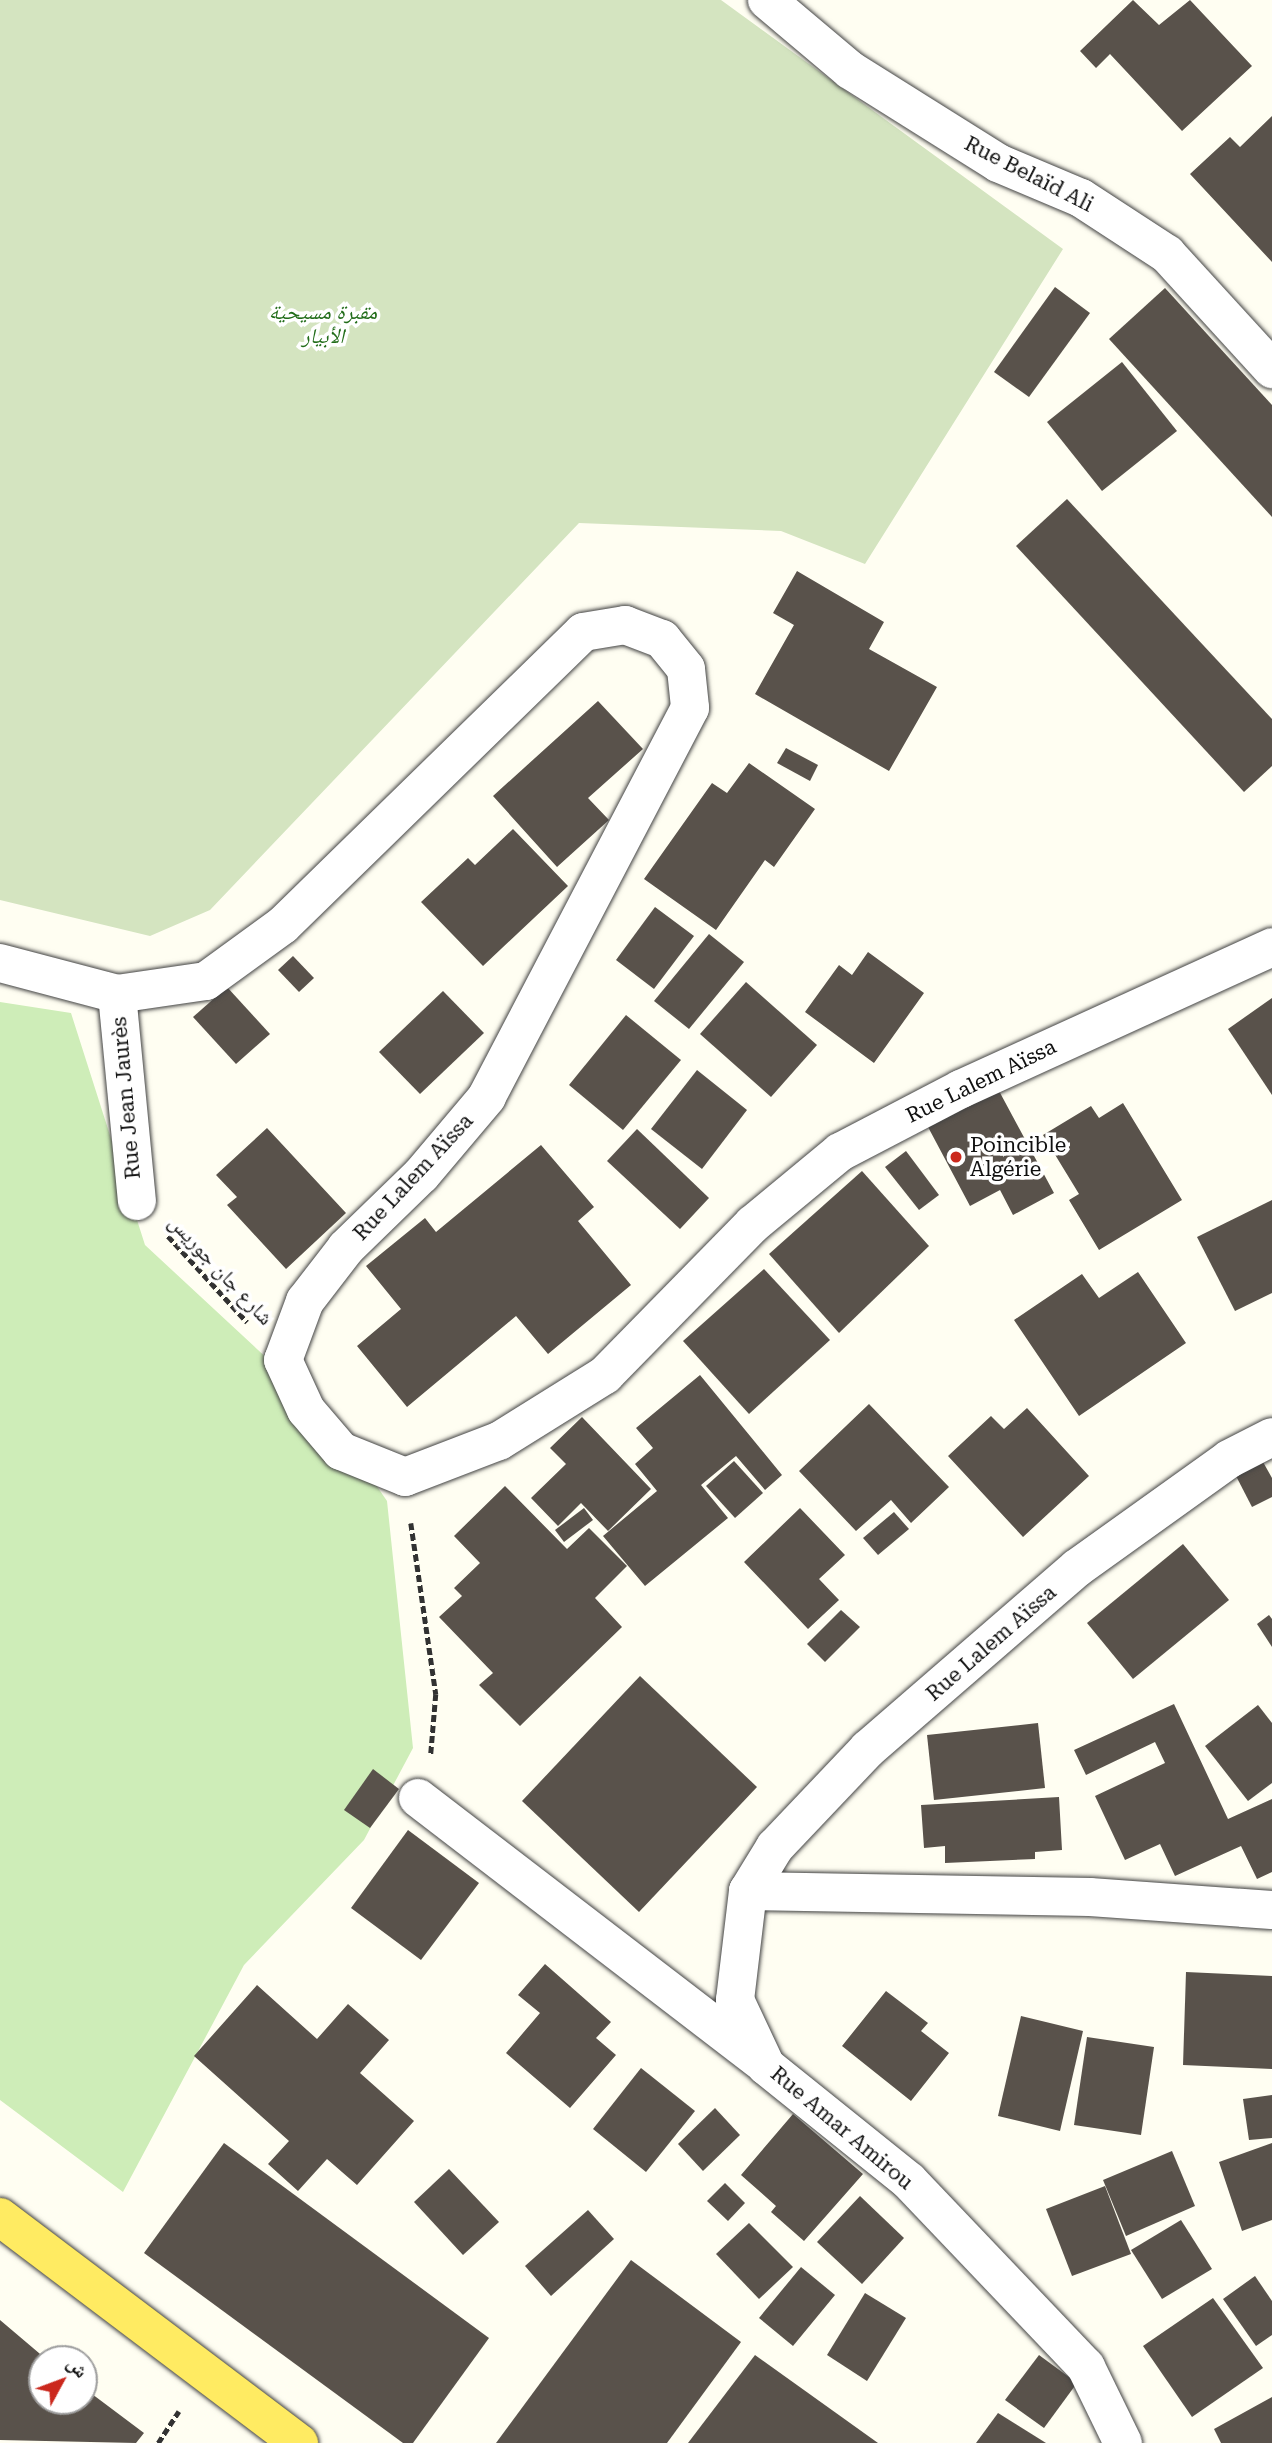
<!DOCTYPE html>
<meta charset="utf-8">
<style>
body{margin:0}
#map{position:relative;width:1272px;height:2443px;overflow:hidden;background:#fffef2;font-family:"Roboto Serif","Noto Naskh Arabic",serif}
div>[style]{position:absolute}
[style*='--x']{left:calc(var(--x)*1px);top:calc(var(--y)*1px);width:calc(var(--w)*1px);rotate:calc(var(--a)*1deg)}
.green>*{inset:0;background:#ceedb8}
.cemetery>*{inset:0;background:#d4e4c0}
.building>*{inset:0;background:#59524b}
.path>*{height:4.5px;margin-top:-2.25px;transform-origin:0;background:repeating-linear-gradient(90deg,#323232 0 7px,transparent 0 10.5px)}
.roads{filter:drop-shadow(0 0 2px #434343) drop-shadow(0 0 2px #434343)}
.minor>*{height:38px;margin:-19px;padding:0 19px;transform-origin:19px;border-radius:19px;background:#fff}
.primary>*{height:38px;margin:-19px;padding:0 19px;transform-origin:19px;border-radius:19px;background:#ffeb62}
.dots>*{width:19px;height:19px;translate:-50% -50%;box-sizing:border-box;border:4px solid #fff;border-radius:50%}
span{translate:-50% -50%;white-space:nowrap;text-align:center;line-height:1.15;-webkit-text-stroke:7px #fff;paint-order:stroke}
.street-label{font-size:21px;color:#101010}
.park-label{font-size:21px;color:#226d1a;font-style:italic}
.poi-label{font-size:21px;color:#101010}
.left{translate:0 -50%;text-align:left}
.north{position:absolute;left:28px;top:2345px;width:70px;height:70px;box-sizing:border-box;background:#fff;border:2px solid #9f9f9f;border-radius:50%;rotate:49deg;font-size:19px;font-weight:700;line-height:28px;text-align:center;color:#101010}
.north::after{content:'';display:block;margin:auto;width:24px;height:32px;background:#cb281d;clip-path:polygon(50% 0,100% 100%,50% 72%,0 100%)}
</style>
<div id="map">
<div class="green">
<i style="clip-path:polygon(0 1002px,71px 1013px,145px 1245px,328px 1415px,387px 1501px,413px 1748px,364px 1840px,244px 1965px,123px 2192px,0 2100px)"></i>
</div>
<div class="cemetery">
<i style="clip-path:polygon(0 0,721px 0,1063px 249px,865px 564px,781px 531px,579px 523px,210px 910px,150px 936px,0 900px)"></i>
</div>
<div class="building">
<i style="clip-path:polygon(1133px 0,1159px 25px,1190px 0,1252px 66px,1182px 131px,1110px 54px,1096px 68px,1080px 51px)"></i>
<i style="clip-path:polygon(1272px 116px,1272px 262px,1190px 174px,1230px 137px,1240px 147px)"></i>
<i style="clip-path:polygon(1055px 287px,1090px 313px,1029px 397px,994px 372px)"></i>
<i style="clip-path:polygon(1165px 288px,1272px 405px,1272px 517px,1109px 339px)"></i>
<i style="clip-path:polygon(1122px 362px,1177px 431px,1102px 491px,1047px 422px)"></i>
<i style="clip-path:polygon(1067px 499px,1272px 719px,1272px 766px,1244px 792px,1016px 546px)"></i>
<i style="clip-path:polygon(797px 571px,884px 622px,869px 649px,937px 687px,889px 771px,755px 694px,794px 625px,773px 613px)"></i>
<i style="clip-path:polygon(598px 701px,643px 749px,588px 798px,609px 820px,557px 867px,493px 796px)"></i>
<i style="clip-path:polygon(786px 748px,818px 765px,810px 781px,777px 763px)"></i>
<i style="clip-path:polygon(749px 763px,815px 809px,774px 867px,765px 860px,716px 930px,644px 879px,712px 783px,727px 793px)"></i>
<i style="clip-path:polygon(513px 829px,568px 886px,483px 966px,421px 902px,468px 858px,475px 865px)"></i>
<i style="clip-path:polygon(655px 907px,694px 936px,654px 989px,616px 960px)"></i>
<i style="clip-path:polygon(709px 934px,744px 962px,689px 1029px,654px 1001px)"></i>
<i style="clip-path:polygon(868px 952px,924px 993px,874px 1063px,805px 1012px,839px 965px,852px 975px)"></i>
<i style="clip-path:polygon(293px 956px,314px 978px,299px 992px,278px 970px)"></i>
<i style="clip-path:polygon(746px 982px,817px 1045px,771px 1097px,700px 1034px)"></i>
<i style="clip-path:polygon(227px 987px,270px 1034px,236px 1064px,193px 1017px)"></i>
<i style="clip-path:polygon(443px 991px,484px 1033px,420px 1094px,379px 1052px)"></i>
<i style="clip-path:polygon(1272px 998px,1272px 1095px,1228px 1029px)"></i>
<i style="clip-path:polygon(626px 1015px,681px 1060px,623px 1130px,569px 1085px)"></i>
<i style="clip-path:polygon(697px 1070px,747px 1110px,702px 1169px,651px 1129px)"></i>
<i style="clip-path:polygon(998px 1089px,1054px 1193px,1013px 1215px,1000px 1190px,970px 1206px,928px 1127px)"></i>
<i style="clip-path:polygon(1123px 1103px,1182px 1200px,1099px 1250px,1069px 1200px,1079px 1194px,1043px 1135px,1091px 1106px,1099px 1118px)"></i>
<i style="clip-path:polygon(267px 1128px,346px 1213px,286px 1269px,227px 1205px,237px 1197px,216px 1175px)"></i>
<i style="clip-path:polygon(637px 1129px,709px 1198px,680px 1229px,607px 1161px)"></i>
<i style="clip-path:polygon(541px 1145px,594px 1207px,578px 1221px,631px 1285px,548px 1354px,516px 1316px,407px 1407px,357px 1346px,401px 1309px,366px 1266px,425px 1218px,436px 1232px)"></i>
<i style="clip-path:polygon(906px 1151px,939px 1195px,919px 1210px,885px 1167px)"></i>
<i style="clip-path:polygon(862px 1171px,929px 1246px,839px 1333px,769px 1254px)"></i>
<i style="clip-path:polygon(1272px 1200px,1272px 1293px,1235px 1311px,1197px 1237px)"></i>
<i style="clip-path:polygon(764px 1269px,830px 1340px,749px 1414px,683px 1341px)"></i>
<i style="clip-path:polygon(1138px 1272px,1186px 1343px,1079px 1416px,1014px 1320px,1082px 1274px,1099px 1298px)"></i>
<i style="clip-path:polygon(700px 1375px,782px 1475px,765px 1490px,736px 1456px,701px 1485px,728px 1518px,645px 1586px,603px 1536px,657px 1491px,635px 1464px,653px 1448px,636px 1428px)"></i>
<i style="clip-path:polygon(869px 1404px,949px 1487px,911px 1523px,891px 1500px,856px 1531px,799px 1471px)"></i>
<i style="clip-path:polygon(1027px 1408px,1089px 1476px,1023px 1537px,948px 1456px,991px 1416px,1004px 1429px)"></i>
<i style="clip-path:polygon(582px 1417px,651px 1489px,608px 1531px,581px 1503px,558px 1526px,531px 1498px,566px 1464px,550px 1448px)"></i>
<i style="clip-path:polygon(734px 1461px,763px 1493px,735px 1518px,706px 1486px)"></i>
<i style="clip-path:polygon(1263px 1462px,1272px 1478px,1272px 1497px,1252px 1507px,1236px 1476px)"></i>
<i style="clip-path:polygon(505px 1486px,567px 1549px,589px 1528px,627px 1566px,595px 1598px,622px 1627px,520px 1726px,479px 1685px,493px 1673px,439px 1617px,462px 1596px,454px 1588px,480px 1563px,454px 1536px)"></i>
<i style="clip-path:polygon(584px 1508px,593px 1520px,564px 1542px,555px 1530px)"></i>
<i style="clip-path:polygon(800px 1508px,845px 1555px,819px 1579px,839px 1600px,808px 1629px,744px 1562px)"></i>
<i style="clip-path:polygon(894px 1512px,909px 1529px,878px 1555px,863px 1538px)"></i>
<i style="clip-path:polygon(1183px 1544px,1229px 1600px,1133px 1679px,1087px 1623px)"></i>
<i style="clip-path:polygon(841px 1610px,860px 1627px,825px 1662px,807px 1644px)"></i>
<i style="clip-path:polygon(1269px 1615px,1272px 1619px,1272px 1647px,1257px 1624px)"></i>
<i style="clip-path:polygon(640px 1676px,757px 1787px,639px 1912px,522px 1801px)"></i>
<i style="clip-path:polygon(1174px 1704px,1228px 1819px,1272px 1799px,1272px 1872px,1257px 1879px,1241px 1846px,1175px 1876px,1160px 1844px,1125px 1860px,1095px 1796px,1165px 1763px,1155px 1742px,1086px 1775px,1074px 1750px)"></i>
<i style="clip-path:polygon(1258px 1705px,1272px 1723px,1272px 1783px,1248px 1801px,1205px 1746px)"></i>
<i style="clip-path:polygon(1038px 1723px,1045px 1788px,934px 1800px,927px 1735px)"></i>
<i style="clip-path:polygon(373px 1769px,399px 1789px,370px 1828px,344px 1810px)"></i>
<i style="clip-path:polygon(1059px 1797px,1062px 1850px,1035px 1852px,1035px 1859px,945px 1863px,945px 1846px,924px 1848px,921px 1805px)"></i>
<i style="clip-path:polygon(408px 1830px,479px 1883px,421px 1960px,351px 1908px)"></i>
<i style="clip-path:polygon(545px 1964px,611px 2022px,596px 2038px,616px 2055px,570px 2108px,506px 2053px,540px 2013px,518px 1995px)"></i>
<i style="clip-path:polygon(1186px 1972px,1272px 1976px,1272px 2069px,1183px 2065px)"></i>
<i style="clip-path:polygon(257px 1985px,317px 2039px,348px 2004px,389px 2040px,360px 2073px,414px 2121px,357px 2185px,327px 2159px,298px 2191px,268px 2164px,289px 2141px,194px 2056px)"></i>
<i style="clip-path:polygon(886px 1991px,928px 2023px,921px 2031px,949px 2053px,911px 2101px,842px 2046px)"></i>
<i style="clip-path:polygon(1021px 2016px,1083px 2031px,1060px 2131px,998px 2116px)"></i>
<i style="clip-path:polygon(1087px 2037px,1154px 2047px,1141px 2135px,1074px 2125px)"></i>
<i style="clip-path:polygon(641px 2068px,695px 2111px,646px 2172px,593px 2129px)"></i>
<i style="clip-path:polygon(1272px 2095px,1272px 2138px,1249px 2140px,1243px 2099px)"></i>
<i style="clip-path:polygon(715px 2108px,740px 2135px,703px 2171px,678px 2144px)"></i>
<i style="clip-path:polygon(793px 2114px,863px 2174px,804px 2241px,771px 2212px,776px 2206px,741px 2175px)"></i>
<i style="clip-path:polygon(224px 2143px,489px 2338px,413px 2443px,403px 2443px,144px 2253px)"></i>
<i style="clip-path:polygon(1272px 2143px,1272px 2220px,1242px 2231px,1219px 2162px)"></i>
<i style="clip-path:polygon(1172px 2151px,1195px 2206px,1126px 2236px,1103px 2180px)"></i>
<i style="clip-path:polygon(449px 2169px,499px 2222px,463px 2255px,414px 2202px)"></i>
<i style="clip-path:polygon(725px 2183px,745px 2203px,728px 2221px,707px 2201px)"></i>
<i style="clip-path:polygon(1105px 2186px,1131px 2254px,1072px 2276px,1046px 2209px)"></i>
<i style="clip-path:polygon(860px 2196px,904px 2238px,862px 2284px,817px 2242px)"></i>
<i style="clip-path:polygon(588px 2210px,614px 2239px,551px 2296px,525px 2266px)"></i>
<i style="clip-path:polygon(1181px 2220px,1212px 2269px,1162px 2299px,1131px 2250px)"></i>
<i style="clip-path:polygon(749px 2223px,793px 2267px,759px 2299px,716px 2254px)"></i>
<i style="clip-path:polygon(631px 2260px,741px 2342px,667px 2443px,496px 2443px)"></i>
<i style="clip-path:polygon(801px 2267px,835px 2295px,793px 2346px,759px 2318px)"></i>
<i style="clip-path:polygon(1255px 2276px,1272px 2301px,1272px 2335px,1256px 2346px,1223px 2299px)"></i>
<i style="clip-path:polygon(865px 2293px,906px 2318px,867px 2381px,827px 2355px)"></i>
<i style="clip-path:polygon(1213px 2298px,1263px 2368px,1192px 2417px,1143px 2346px)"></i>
<i style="clip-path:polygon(0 2320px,46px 2359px,42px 2359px,42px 2401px,84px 2401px,84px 2388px,144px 2433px,136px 2443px,0 2440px)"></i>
<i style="clip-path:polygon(755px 2355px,878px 2443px,688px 2443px)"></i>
<i style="clip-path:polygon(1039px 2355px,1077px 2383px,1044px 2428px,1005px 2400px)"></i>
<i style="clip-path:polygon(1272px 2397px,1272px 2443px,1221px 2443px,1214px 2429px)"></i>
<i style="clip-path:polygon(998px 2413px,1046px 2443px,976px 2443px)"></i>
</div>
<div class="path">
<i style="--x:168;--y:1236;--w:117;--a:47.4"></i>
<i style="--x:411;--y:1523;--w:173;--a:81.7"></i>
<i style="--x:436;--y:1694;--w:60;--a:94.8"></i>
<i style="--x:158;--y:2443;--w:38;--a:-57"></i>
</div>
<div class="roads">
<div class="minor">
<i style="--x:767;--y:0;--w:109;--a:40.1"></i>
<i style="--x:850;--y:70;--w:175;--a:32.1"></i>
<i style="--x:998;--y:163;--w:90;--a:22.9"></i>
<i style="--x:1081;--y:198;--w:103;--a:33.1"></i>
<i style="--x:1167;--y:254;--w:156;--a:47.6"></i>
<i style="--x:0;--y:963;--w:121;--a:14.8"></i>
<i style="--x:117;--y:994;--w:90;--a:-8.3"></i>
<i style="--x:206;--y:981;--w:95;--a:-36"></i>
<i style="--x:283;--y:925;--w:419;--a:-44.3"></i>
<i style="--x:583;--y:632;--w:43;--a:-9.5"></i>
<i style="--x:625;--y:625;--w:40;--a:21"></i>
<i style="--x:662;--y:639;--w:38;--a:51"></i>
<i style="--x:686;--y:669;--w:39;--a:84"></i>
<i style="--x:690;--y:708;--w:439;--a:117.6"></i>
<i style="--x:487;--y:1097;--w:102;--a:130.2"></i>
<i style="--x:421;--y:1175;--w:105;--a:135.8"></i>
<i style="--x:346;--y:1248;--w:67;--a:127.7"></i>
<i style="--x:305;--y:1301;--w:63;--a:110.4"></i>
<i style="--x:283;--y:1360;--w:55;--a:65.3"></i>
<i style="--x:306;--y:1410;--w:54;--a:49.5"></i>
<i style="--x:341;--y:1451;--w:69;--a:22.1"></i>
<i style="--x:405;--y:1477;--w:101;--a:-21"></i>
<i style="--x:499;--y:1441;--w:125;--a:-31.9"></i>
<i style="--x:605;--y:1375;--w:211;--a:-45.6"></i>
<i style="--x:753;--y:1224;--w:113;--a:-39.6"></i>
<i style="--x:840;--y:1152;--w:136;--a:-27.5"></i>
<i style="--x:961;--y:1089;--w:342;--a:-24.5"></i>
<i style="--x:117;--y:994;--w:208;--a:84.5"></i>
<i style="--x:418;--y:1798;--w:432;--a:37.5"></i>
<i style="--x:748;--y:1891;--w:342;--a:1"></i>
<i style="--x:1090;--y:1897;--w:182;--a:4.1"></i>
<i style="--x:1123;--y:2443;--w:85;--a:-116"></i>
<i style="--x:1086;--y:2367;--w:257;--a:-133.6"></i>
<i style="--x:909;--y:2181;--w:184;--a:-141.2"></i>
<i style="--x:766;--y:2066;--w:73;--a:-115.2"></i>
<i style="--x:735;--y:2000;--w:110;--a:-83.2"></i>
<i style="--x:748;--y:1891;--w:52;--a:-58.5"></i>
<i style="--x:775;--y:1847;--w:135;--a:-46.5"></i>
<i style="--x:868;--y:1749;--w:276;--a:-40.9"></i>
<i style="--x:1077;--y:1568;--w:187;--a:-35.6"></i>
<i style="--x:1229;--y:1459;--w:48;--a:-27.1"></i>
</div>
<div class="primary">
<i style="--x:0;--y:2217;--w:375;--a:37.1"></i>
</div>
</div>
<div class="dots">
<i style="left:956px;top:1157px;background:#cb281d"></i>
</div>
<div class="street-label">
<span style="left:1029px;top:174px;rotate:27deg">Rue Belaïd Ali</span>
<span style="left:981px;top:1081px;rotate:-26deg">Rue Lalem Aïssa</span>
<span style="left:126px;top:1098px;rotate:-95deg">Rue Jean Jaurès</span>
<span style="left:413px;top:1177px;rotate:-47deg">Rue Lalem Aïssa</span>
<span style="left:221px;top:1270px;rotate:47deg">شارع جان جوريس</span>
<span style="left:991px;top:1643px;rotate:-41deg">Rue Lalem Aïssa</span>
<span style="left:842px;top:2128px;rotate:40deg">Rue Amar Amirou</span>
</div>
<div class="park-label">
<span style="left:323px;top:324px">مقبرة مسيحية<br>الأبيار</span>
</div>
<div class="poi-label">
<span class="left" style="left:970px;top:1157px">Poincible<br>Algérie</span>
</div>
<div class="north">ش</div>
</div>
